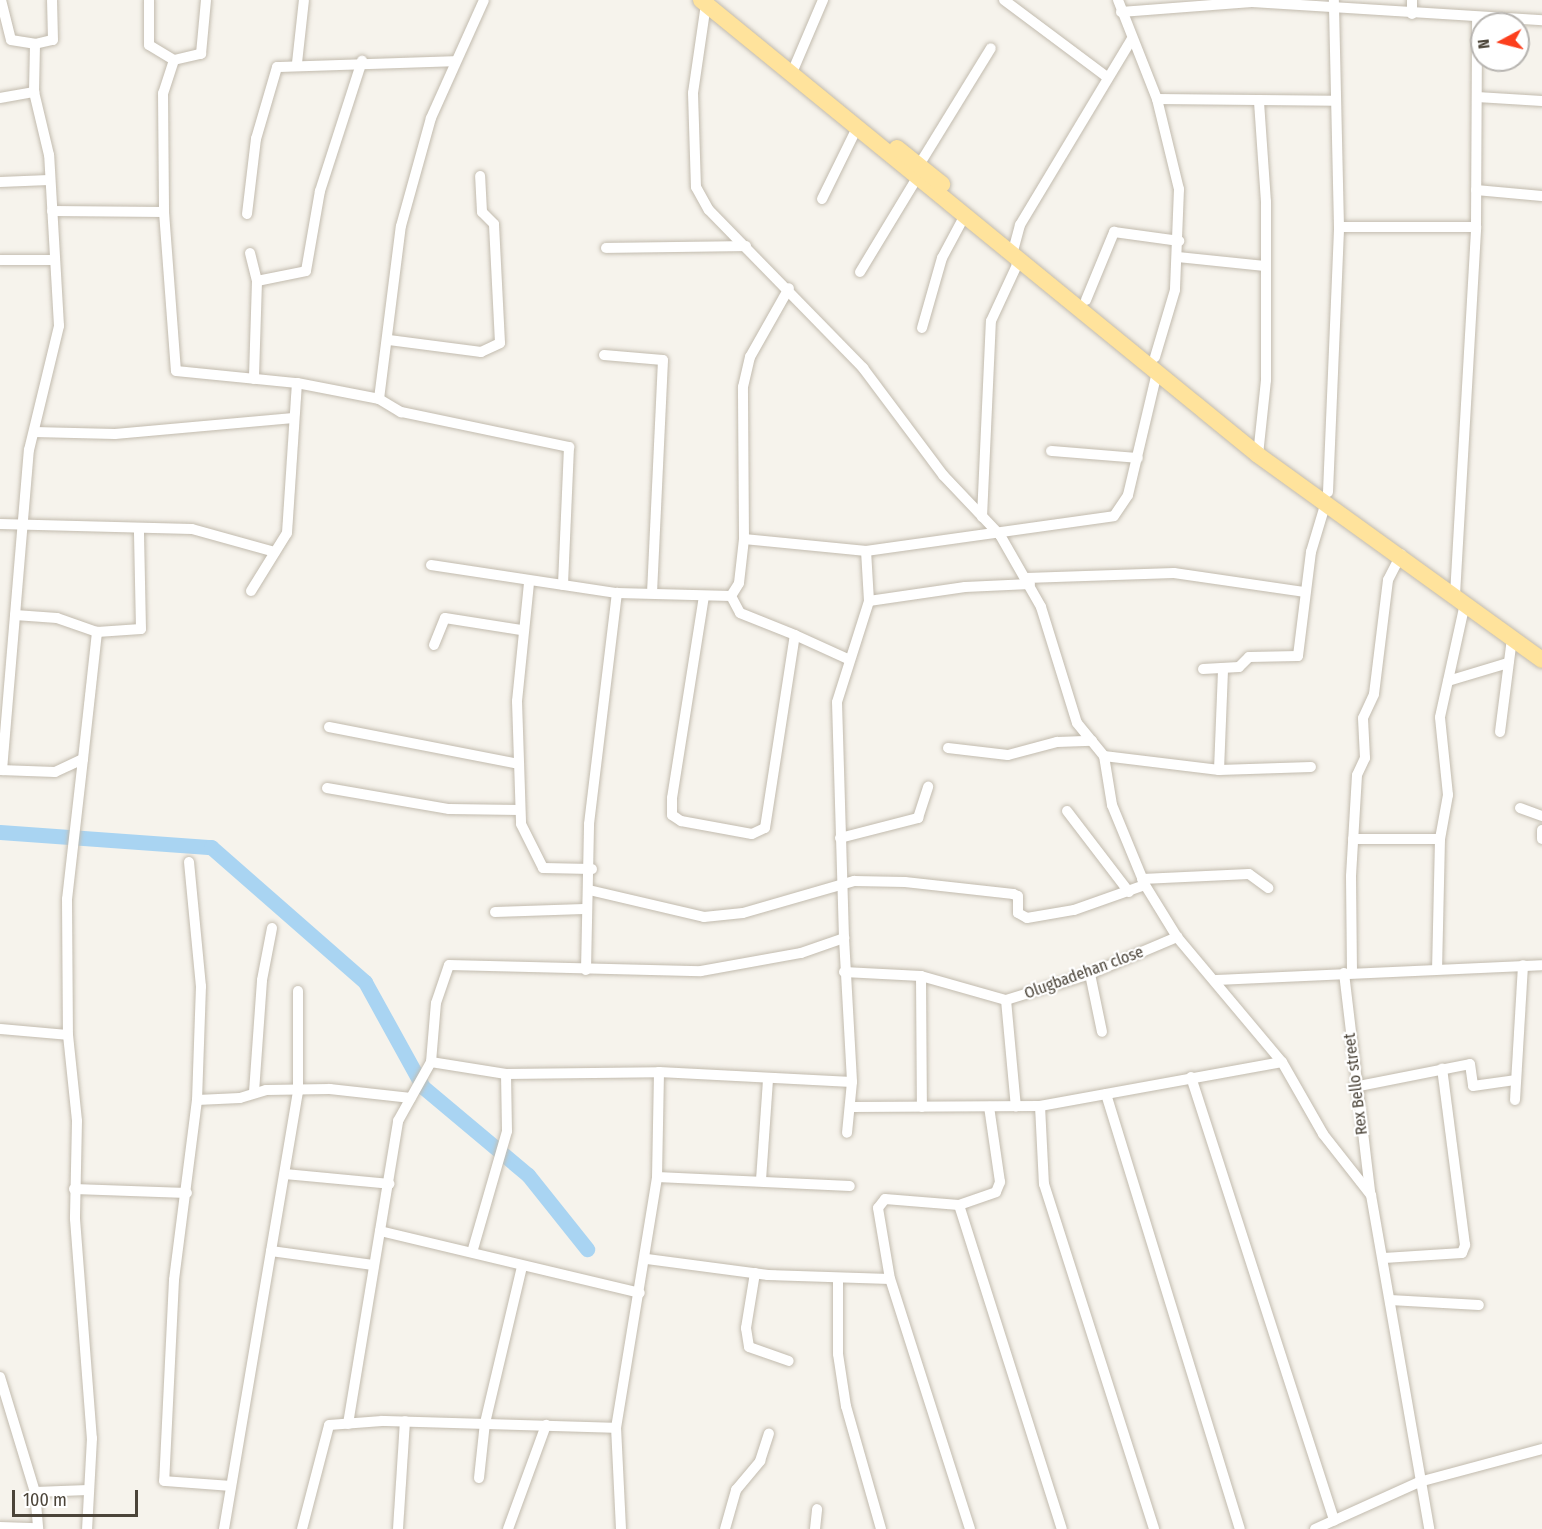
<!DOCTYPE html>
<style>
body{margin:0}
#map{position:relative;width:1542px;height:1529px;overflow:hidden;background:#f6f3ec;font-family:"Fira Sans Condensed",sans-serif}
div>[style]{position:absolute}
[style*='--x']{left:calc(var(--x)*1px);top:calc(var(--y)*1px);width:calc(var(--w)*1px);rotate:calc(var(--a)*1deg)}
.river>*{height:15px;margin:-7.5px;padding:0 7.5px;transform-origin:7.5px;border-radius:7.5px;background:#a9d4f2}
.roads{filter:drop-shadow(0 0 2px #c2bbae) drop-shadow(0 0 2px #c2bbae)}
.minor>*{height:10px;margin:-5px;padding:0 5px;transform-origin:5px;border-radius:5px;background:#fff}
.primary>*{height:16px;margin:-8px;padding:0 8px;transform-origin:8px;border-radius:8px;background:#ffe39c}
span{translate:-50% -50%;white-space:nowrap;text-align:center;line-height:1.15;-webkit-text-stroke:4.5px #fff;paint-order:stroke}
.street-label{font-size:16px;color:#4b4439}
.north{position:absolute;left:1470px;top:12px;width:60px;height:60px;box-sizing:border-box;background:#fff;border:2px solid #b7b4b0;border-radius:50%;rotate:263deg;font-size:16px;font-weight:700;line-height:24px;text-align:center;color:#4b4439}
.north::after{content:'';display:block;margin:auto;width:21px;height:27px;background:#fc3f1d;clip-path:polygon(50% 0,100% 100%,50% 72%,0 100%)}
.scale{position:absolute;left:12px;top:1490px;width:126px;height:27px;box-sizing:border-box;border:3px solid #4b4439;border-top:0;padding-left:8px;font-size:18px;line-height:21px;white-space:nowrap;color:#4b4439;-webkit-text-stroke:4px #fff;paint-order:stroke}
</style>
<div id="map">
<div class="river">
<i style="--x:0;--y:832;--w:212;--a:4.1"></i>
<i style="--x:211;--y:847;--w:205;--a:41.2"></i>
<i style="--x:365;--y:982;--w:120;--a:61.1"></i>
<i style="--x:423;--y:1087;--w:137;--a:40"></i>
<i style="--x:528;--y:1175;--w:95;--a:51.4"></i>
</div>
<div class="roads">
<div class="minor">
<i style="--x:1;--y:0;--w:41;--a:76"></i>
<i style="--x:11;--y:40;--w:24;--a:9"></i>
<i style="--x:149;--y:0;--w:45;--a:90"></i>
<i style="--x:149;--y:45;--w:29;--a:31"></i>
<i style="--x:174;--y:60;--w:28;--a:-13"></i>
<i style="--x:201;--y:54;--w:54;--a:-84.7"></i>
<i style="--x:1004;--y:0;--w:129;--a:36.8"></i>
<i style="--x:1118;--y:0;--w:106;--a:68.5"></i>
<i style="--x:1157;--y:99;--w:93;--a:76.3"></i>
<i style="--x:1179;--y:189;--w:101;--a:92.3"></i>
<i style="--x:1175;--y:290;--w:70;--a:106.6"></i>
<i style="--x:706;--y:4;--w:90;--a:98.3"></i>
<i style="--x:693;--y:93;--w:94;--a:88.2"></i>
<i style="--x:696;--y:187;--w:26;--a:61"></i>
<i style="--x:709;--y:210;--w:221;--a:45.7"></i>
<i style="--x:863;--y:368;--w:134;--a:53.2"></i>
<i style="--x:943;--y:475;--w:83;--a:46.5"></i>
<i style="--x:1000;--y:535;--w:83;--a:60.3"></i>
<i style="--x:1041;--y:607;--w:121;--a:72.8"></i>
<i style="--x:1077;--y:723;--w:43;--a:50.7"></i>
<i style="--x:1104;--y:756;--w:50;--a:80.7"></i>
<i style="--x:1112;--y:805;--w:87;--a:67.6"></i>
<i style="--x:1145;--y:885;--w:61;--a:58.4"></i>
<i style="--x:1177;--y:937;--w:163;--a:50"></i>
<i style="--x:1282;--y:1062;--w:83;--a:60.3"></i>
<i style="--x:1323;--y:1134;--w:78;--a:51.8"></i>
<i style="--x:1371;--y:1195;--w:339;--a:80.1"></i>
<i style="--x:1121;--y:12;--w:131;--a:-4.4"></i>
<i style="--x:1252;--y:2;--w:291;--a:3.6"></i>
<i style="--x:1412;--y:14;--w:14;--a:-90"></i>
<i style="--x:174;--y:60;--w:35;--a:108"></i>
<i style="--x:163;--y:93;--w:119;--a:89.5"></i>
<i style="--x:164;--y:212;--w:159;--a:85.7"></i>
<i style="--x:176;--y:371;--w:122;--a:5.7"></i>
<i style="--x:297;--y:383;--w:84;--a:11"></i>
<i style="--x:379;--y:399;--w:26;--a:31"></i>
<i style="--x:401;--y:412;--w:172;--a:11.8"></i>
<i style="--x:569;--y:447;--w:138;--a:92.5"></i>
<i style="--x:297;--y:63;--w:63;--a:-83.7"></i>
<i style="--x:791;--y:75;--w:82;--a:-66.9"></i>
<i style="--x:1477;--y:97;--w:65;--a:3.5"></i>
<i style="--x:0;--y:98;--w:35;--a:-10"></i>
<i style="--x:1157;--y:99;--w:177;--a:0.6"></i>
<i style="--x:919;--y:165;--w:137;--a:-58.4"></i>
<i style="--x:0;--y:182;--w:49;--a:-2.3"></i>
<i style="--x:1476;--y:190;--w:66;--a:5.2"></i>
<i style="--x:822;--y:199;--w:77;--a:-63.8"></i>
<i style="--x:52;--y:211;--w:112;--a:0.5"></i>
<i style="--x:247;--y:214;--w:76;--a:-83.2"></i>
<i style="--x:256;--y:139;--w:75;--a:-73.7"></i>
<i style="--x:277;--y:67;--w:178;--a:-1.9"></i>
<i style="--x:1339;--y:227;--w:137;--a:0"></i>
<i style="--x:606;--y:248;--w:140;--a:-0.8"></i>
<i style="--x:250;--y:253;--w:29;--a:76"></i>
<i style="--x:257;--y:281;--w:98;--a:91.8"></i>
<i style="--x:1178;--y:257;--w:87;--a:5.9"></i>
<i style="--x:0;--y:260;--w:55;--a:0"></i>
<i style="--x:860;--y:272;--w:110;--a:-58.8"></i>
<i style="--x:257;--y:281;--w:50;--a:-11.5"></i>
<i style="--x:306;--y:271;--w:81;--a:-80.1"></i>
<i style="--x:320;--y:191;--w:137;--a:-72.1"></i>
<i style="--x:1086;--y:300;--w:74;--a:-67.6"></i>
<i style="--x:1114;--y:232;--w:66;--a:7.9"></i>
<i style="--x:922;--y:328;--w:73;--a:-74.1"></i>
<i style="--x:942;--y:258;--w:49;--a:-61.9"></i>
<i style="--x:389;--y:340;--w:93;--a:7.4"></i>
<i style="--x:481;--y:352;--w:21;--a:-25"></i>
<i style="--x:500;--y:343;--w:119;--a:-92.9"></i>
<i style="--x:494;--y:224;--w:17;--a:-135"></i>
<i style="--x:482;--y:212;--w:36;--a:-93"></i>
<i style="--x:604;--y:355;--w:59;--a:4.8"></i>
<i style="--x:663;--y:360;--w:232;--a:92.7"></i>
<i style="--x:379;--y:399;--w:174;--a:-82.8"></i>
<i style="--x:401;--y:226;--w:112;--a:-74.5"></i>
<i style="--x:431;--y:118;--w:129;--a:-65.8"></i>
<i style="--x:34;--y:432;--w:81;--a:1.4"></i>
<i style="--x:115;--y:434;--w:179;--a:-5.1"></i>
<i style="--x:1051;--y:451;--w:87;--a:4.6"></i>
<i style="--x:1258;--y:455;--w:75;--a:-83.9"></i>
<i style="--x:1266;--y:380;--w:178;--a:-90"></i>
<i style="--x:1266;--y:202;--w:101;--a:-94"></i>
<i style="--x:1328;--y:492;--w:265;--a:-87.6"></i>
<i style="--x:1339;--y:227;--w:227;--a:-91.3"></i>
<i style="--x:982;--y:517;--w:196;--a:-87.4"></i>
<i style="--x:991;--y:321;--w:62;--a:-65.1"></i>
<i style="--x:1017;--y:265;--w:15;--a:-106"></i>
<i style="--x:1013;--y:251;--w:27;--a:-75"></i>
<i style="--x:1020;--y:225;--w:216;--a:-59"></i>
<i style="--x:0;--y:524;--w:192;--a:1.5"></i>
<i style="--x:192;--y:529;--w:86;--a:15.5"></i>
<i style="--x:744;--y:539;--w:123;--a:5.6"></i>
<i style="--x:866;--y:551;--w:250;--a:-8"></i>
<i style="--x:1114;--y:516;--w:25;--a:-56"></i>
<i style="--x:1128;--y:495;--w:126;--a:-76.7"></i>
<i style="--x:431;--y:565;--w:188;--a:8.6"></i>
<i style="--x:617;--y:593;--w:114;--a:1.5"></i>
<i style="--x:731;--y:596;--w:15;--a:-58"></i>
<i style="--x:739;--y:583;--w:44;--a:-83.5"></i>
<i style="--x:744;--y:539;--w:152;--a:-90.4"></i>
<i style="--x:743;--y:387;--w:31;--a:-77"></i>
<i style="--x:750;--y:357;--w:79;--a:-60.5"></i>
<i style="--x:1026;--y:578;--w:148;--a:-1.9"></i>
<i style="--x:1174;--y:573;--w:131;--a:8.3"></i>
<i style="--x:529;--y:583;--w:119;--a:95.8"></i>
<i style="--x:517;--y:701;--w:123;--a:88.1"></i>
<i style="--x:521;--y:824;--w:49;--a:63.4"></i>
<i style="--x:543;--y:868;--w:49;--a:1.2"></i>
<i style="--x:251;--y:591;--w:68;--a:-58.2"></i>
<i style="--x:287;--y:533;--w:150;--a:-86.2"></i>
<i style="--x:1455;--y:595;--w:369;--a:-86.7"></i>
<i style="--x:1476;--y:227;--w:210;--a:-89.7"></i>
<i style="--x:704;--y:596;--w:205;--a:99"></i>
<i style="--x:672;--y:798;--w:17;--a:90"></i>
<i style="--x:672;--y:815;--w:11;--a:34"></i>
<i style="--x:681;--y:821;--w:72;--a:10.4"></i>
<i style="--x:752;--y:834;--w:14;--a:-25"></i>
<i style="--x:765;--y:828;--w:195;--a:-81.2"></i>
<i style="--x:795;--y:635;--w:58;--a:24.4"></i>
<i style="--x:731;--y:596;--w:19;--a:62"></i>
<i style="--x:740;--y:613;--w:59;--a:21.8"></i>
<i style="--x:869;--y:601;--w:97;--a:-8.3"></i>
<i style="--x:965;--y:587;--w:65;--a:-2.6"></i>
<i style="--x:15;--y:615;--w:42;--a:4.1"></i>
<i style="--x:57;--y:618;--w:42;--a:19.3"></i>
<i style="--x:97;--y:632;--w:44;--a:-3.9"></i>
<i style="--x:141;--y:629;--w:99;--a:-91.2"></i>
<i style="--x:434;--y:645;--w:29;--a:-68"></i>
<i style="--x:445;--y:618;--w:77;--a:9"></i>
<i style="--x:1203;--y:669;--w:36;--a:-3"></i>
<i style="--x:1239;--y:667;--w:14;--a:-45"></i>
<i style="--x:1249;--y:657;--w:49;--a:-1.2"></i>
<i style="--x:1298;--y:656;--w:105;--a:-82.9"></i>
<i style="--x:1311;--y:552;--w:52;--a:-73.3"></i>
<i style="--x:1448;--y:681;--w:63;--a:-16.7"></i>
<i style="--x:329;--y:727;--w:189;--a:11"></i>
<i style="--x:1500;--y:732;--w:95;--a:-82.7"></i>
<i style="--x:948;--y:748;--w:60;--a:6.7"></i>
<i style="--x:1008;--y:755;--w:51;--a:-14.9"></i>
<i style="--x:1057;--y:742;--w:35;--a:-2"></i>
<i style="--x:1104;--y:756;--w:116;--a:6.9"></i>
<i style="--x:1219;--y:770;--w:92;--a:-1.9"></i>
<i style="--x:83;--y:759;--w:141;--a:96.5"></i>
<i style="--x:67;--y:899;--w:136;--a:89.6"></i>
<i style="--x:68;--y:1035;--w:86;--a:84"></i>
<i style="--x:77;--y:1121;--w:98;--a:91.2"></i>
<i style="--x:75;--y:1219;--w:220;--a:85.6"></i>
<i style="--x:92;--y:1438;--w:91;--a:93.1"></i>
<i style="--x:0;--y:770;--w:55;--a:2.1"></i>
<i style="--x:55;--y:772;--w:31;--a:-25"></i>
<i style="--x:83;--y:759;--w:128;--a:-83.7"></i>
<i style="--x:2;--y:770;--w:321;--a:-85.2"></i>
<i style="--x:29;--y:450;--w:128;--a:-76.4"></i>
<i style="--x:59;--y:326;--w:171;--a:-93.3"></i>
<i style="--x:49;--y:155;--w:65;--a:-103.4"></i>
<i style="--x:34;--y:92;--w:48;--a:-88.8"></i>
<i style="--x:35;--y:44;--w:18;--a:-13"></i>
<i style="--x:53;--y:40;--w:40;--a:-91.4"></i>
<i style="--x:1219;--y:770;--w:101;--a:-87.7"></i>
<i style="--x:327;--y:788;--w:124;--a:9.8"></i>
<i style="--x:449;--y:809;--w:70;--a:0.8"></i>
<i style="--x:1520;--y:808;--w:23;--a:20"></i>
<i style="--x:1067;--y:811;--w:102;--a:52.6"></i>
<i style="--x:1542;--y:830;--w:9;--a:90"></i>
<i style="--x:840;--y:838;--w:81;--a:-14.4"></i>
<i style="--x:918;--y:818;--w:33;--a:-72"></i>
<i style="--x:1353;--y:839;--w:87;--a:0"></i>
<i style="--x:1440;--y:839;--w:128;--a:91.3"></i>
<i style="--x:1440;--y:839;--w:45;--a:-79.7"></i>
<i style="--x:1448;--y:795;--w:78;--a:-95.9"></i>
<i style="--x:1440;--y:717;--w:117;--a:-77.6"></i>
<i style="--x:189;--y:862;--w:125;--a:84.5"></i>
<i style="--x:201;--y:986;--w:114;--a:92"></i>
<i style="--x:197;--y:1100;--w:181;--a:97.3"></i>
<i style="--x:174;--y:1280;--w:201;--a:92.8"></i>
<i style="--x:164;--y:1481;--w:66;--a:4.3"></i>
<i style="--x:1142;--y:879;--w:107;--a:-2.7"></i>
<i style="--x:1249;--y:874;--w:24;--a:36"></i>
<i style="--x:589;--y:890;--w:118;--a:13.2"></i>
<i style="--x:704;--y:917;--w:39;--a:-6"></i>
<i style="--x:743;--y:913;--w:116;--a:-16.1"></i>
<i style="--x:854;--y:881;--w:51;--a:1.1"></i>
<i style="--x:905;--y:882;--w:109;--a:6.3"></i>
<i style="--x:1013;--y:894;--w:5;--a:22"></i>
<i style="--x:1018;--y:896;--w:17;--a:90"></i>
<i style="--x:1018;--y:913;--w:10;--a:29"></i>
<i style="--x:1027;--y:918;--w:48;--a:-9.7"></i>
<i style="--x:1074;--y:910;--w:75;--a:-19.4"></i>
<i style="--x:495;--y:912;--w:89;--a:-1.9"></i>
<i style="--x:844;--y:938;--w:144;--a:86.8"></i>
<i style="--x:852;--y:1082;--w:51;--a:95.6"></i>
<i style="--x:586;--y:970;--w:146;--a:-88.8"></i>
<i style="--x:589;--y:824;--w:233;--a:-83.1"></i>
<i style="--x:844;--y:972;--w:77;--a:3"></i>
<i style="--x:921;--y:976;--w:131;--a:89.6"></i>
<i style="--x:1352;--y:972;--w:96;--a:-90.6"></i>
<i style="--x:1351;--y:876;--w:101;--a:-86.6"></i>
<i style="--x:1357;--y:775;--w:19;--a:-65"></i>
<i style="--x:1365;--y:758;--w:40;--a:-92.9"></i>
<i style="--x:1363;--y:718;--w:26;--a:-65"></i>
<i style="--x:1374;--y:694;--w:115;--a:-83"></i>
<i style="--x:1388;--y:580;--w:29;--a:-63"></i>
<i style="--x:1344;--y:973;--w:221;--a:83.2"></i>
<i style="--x:1090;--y:974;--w:59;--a:78.3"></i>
<i style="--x:921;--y:976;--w:88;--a:15.8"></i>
<i style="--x:1006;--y:1000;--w:88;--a:-17.2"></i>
<i style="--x:1090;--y:974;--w:95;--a:-23"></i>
<i style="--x:1216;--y:980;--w:326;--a:-2.6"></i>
<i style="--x:1006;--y:1000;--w:107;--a:84.7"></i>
<i style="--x:0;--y:1029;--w:68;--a:5"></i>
<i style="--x:431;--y:1062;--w:76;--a:9.1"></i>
<i style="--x:506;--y:1074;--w:153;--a:-0.7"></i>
<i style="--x:659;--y:1072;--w:193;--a:3"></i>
<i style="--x:1191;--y:1077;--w:466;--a:72.1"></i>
<i style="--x:1354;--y:1087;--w:118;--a:-11.2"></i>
<i style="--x:1470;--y:1064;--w:22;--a:82"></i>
<i style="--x:1473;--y:1086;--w:42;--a:-8.1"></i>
<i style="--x:254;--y:1092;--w:112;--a:-85.9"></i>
<i style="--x:262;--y:980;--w:53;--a:-79.1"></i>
<i style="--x:1106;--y:1094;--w:455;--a:72.9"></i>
<i style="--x:197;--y:1100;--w:43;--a:-2.7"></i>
<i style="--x:240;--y:1098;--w:27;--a:-17"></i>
<i style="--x:266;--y:1090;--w:64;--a:-0.9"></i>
<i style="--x:330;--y:1089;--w:81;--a:6.4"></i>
<i style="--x:1515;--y:1100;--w:135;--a:-86.6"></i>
<i style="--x:1040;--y:1106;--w:78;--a:87.1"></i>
<i style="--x:1044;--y:1184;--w:362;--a:72.3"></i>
<i style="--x:851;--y:1107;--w:189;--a:-0.3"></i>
<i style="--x:1040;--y:1106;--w:246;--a:-10.3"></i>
<i style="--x:285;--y:1174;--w:105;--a:5.4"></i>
<i style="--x:657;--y:1177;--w:193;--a:2.7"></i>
<i style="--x:761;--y:1180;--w:101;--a:-86"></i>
<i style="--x:74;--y:1189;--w:113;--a:2"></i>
<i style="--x:959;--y:1205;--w:340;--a:72.4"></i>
<i style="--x:380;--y:1231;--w:267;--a:13.4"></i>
<i style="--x:473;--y:1249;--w:123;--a:-73.9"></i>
<i style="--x:507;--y:1131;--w:57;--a:-91"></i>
<i style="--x:271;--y:1251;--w:103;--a:7.8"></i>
<i style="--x:1384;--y:1258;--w:78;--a:-3.7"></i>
<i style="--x:1462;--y:1253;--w:9;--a:-69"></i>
<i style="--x:1465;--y:1245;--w:178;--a:-97.4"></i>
<i style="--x:647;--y:1259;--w:122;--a:7.5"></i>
<i style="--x:768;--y:1275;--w:122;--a:1.9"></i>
<i style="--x:755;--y:1273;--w:56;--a:99.3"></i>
<i style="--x:746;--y:1328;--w:19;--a:81"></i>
<i style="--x:749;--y:1347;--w:42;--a:19.3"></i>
<i style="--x:838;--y:1278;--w:76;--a:90"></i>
<i style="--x:838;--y:1354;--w:53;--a:81.3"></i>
<i style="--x:846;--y:1406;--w:128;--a:74.1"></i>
<i style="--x:1390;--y:1300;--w:89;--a:3.2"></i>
<i style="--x:0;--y:1377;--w:120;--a:73.1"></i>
<i style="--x:35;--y:1492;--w:37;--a:85"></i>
<i style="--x:348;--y:1424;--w:307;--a:-80.6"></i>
<i style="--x:398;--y:1121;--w:68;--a:-60.8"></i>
<i style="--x:431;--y:1062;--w:59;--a:-85.2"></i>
<i style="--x:436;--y:1003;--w:40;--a:-71.1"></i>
<i style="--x:449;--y:965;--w:252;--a:1.4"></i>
<i style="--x:701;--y:971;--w:102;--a:-10.2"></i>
<i style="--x:801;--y:953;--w:46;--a:-19.2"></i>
<i style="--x:844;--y:938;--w:236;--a:-91.7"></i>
<i style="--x:837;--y:702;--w:106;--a:-72.4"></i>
<i style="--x:869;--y:601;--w:50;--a:-93.4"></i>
<i style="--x:479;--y:1478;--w:55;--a:-83.8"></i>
<i style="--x:485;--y:1423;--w:160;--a:-76.7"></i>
<i style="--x:35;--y:1492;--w:53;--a:-2.2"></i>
<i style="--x:0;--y:1527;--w:37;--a:2"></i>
<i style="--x:224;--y:1529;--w:443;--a:-80.4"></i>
<i style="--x:298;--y:1092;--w:101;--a:-90"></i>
<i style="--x:302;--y:1529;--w:107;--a:-75.4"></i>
<i style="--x:329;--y:1425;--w:53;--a:-4.3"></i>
<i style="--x:382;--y:1421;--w:234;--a:1.7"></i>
<i style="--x:398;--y:1529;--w:108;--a:-86.3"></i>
<i style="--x:508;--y:1529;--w:111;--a:-69.9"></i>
<i style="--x:621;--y:1529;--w:101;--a:-92.8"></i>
<i style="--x:616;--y:1428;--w:254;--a:-80.7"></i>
<i style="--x:657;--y:1177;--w:105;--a:-88.9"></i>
<i style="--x:725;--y:1529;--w:41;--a:-74.2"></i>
<i style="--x:736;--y:1490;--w:38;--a:-50"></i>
<i style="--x:760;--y:1461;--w:29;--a:-72"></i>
<i style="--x:815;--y:1529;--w:20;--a:-84"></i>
<i style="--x:970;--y:1529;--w:262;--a:-107.7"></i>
<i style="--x:890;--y:1279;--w:72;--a:-99.6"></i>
<i style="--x:878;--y:1208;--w:11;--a:-52"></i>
<i style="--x:885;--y:1199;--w:74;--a:4.6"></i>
<i style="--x:959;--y:1205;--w:39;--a:-19"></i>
<i style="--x:996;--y:1192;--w:11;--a:-68"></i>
<i style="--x:1000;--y:1182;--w:76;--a:-98.3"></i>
<i style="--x:1315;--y:1529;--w:114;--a:-24.3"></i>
<i style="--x:1419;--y:1482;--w:127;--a:-15"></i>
</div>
<div class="primary">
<i style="--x:701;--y:0;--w:719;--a:39.24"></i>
<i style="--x:1258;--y:455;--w:350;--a:35.8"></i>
<i style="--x:897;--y:148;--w:58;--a:38.7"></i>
</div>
</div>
<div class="street-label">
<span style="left:1084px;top:973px;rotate:-20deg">Olugbadehan close</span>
<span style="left:1356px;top:1084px;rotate:-97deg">Rex Bello street</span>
</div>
<div class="north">N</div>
<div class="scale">100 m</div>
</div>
